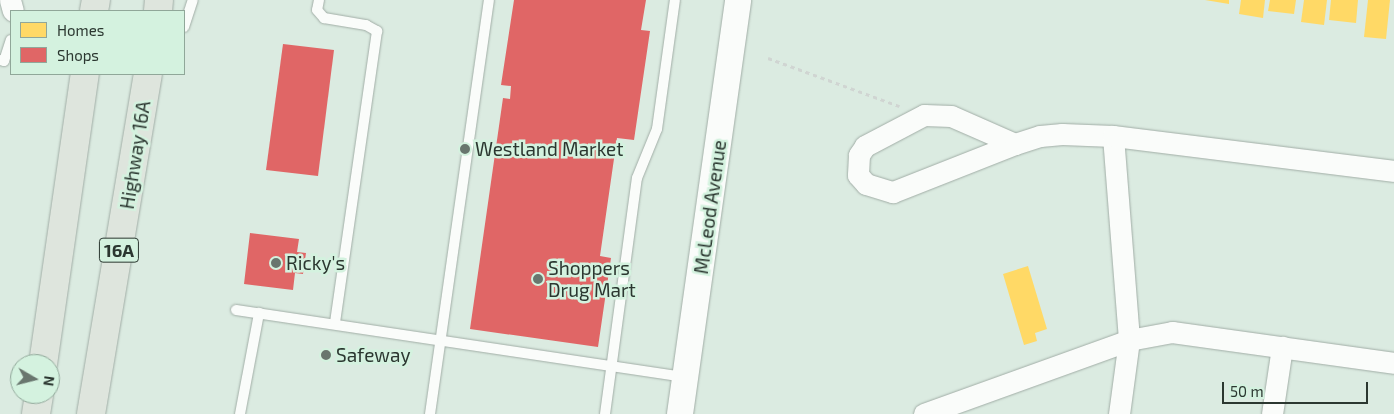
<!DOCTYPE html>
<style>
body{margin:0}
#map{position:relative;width:1394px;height:414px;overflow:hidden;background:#dbebe1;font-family:"Exo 2",sans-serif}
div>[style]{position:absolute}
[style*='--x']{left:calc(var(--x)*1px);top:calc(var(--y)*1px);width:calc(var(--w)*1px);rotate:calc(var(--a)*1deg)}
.homes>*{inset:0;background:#ffd966}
.shops>*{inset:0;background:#e06666}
.path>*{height:3px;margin-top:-1.5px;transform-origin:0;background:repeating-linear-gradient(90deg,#d0d5d2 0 4px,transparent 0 8px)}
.roads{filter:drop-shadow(0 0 1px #a1ada6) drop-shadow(0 0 1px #a1ada6)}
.service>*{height:10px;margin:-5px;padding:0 5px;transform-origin:5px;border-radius:5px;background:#fafcfa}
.minor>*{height:21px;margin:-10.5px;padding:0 10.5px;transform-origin:10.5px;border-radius:10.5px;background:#fafcfa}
.tertiary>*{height:26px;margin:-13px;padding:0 13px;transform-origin:13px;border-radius:13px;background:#fafcfa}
.primary>*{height:28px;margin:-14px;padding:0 14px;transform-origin:14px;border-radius:14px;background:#dee5dd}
.dots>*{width:14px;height:14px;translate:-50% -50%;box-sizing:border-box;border:2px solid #d4f2df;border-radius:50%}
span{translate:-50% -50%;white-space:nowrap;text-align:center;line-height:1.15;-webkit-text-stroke:5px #d4f2df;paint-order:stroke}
.shield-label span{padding:1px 4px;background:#d4f2df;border:1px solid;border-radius:4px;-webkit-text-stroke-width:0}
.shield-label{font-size:18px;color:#2b3730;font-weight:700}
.poi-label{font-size:19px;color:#2b3730}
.left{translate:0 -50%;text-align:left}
.street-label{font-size:19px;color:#2b3730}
.legend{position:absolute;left:10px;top:10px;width:175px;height:65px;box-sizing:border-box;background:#d4f2df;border:1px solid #90a799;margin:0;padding:6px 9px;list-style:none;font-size:15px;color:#2b3730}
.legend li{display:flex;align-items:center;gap:10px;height:25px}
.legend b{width:25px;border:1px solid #90a799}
.north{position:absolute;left:10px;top:354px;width:50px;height:50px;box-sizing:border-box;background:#d4f2df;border:1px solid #90a799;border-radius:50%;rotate:98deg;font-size:14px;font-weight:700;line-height:20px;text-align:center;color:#2b3730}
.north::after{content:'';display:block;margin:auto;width:18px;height:22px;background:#69766e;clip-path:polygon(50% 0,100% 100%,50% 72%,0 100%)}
.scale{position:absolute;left:1222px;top:382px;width:146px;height:22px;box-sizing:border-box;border:2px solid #2b3730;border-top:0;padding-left:6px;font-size:15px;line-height:18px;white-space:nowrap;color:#2b3730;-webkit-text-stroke:4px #d4f2df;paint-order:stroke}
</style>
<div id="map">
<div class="homes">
<i style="clip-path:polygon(1205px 0,1229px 0,1229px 4px)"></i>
<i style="clip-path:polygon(1241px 0,1265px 0,1263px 18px,1239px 14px)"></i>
<i style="clip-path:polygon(1270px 0,1296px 0,1294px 14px,1268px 11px)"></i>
<i style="clip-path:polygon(1304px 0,1327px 0,1324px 25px,1301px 22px)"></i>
<i style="clip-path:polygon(1331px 0,1358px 0,1356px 23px,1329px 20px)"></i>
<i style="clip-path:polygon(1368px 0,1390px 0,1386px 39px,1364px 37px)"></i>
<i style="clip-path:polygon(1028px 266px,1047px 329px,1035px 333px,1037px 341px,1024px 345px,1003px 274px)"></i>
</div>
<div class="shops">
<i style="clip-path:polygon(514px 0,646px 0,641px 30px,650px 31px,634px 140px,617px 138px,600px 256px,611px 258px,598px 347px,470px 329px,503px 98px,510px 99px,511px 86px,501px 85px)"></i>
<i style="clip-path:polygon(283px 44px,334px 50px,318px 176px,266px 170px)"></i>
<i style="clip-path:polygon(250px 233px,299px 239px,297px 252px,306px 253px,303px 274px,295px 273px,293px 290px,244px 284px)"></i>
</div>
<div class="path">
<i style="--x:768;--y:58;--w:140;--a:20.1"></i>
</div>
<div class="roads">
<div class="service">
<i style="--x:319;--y:0;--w:10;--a:101"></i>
<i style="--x:317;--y:10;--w:11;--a:49"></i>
<i style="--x:324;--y:18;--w:43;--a:9.5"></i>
<i style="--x:366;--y:25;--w:13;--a:29"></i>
<i style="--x:377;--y:31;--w:296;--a:98.2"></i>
<i style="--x:184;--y:27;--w:28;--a:-72"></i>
<i style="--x:0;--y:60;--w:4;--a:14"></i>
<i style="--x:4;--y:61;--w:22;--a:-72"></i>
<i style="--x:236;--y:310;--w:454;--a:8.5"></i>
<i style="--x:240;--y:414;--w:103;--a:-79.3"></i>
<i style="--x:430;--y:414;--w:418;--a:-81.9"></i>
<i style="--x:605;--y:414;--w:238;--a:-82.3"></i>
<i style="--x:637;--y:178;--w:53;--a:-67.8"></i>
<i style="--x:657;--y:129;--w:130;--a:-82.1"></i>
</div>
<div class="minor">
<i style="--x:10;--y:0;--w:11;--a:75"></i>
<i style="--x:1113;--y:136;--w:205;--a:85.5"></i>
<i style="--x:1129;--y:340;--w:75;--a:97.7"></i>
<i style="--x:1015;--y:144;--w:70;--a:-156.4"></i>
<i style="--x:951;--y:116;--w:27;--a:-178"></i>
<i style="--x:924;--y:115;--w:67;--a:152.3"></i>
<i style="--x:865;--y:146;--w:11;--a:124"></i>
<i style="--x:859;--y:155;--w:20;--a:93"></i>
<i style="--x:858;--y:175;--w:12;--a:48"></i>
<i style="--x:866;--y:184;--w:28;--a:17"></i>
<i style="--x:893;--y:192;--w:131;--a:-21.5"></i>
<i style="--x:1015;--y:144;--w:26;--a:-18"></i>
<i style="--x:1040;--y:136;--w:22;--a:-5"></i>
<i style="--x:1062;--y:134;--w:51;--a:2.2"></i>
<i style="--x:1113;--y:136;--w:283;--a:7.1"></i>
<i style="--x:924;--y:414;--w:218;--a:-19.8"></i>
<i style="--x:1129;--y:340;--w:44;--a:-10.5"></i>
<i style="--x:1172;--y:332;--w:224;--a:7.9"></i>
<i style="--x:1272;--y:414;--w:68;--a:-81.5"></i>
</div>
<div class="tertiary">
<i style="--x:680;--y:414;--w:418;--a:-82"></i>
</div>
<div class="primary">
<i style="--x:94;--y:11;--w:11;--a:-80"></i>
<i style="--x:158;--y:11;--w:11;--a:-85"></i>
<i style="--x:43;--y:364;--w:293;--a:-81.8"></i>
<i style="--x:36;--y:414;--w:20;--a:-81"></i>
<i style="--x:91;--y:414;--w:345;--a:-80.5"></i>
</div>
</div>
<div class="dots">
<i style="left:465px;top:149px;background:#69766e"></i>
<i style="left:276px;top:263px;background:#69766e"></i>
<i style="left:538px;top:279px;background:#69766e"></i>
<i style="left:326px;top:355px;background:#69766e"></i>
</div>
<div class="shield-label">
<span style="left:119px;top:250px">16A</span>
</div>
<div class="poi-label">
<span class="left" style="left:475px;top:149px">Westland Market</span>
<span class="left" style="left:286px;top:263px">Ricky's</span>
<span class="left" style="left:548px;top:279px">Shoppers<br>Drug Mart</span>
<span class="left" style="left:336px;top:355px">Safeway</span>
</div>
<div class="street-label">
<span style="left:135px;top:155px;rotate:-81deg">Highway 16A</span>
<span style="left:710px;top:207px;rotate:-82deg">McLeod Avenue</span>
</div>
<ul class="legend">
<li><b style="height:14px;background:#ffd966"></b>Homes</li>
<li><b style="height:14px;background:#e06666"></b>Shops</li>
</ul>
<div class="north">N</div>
<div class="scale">50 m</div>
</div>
